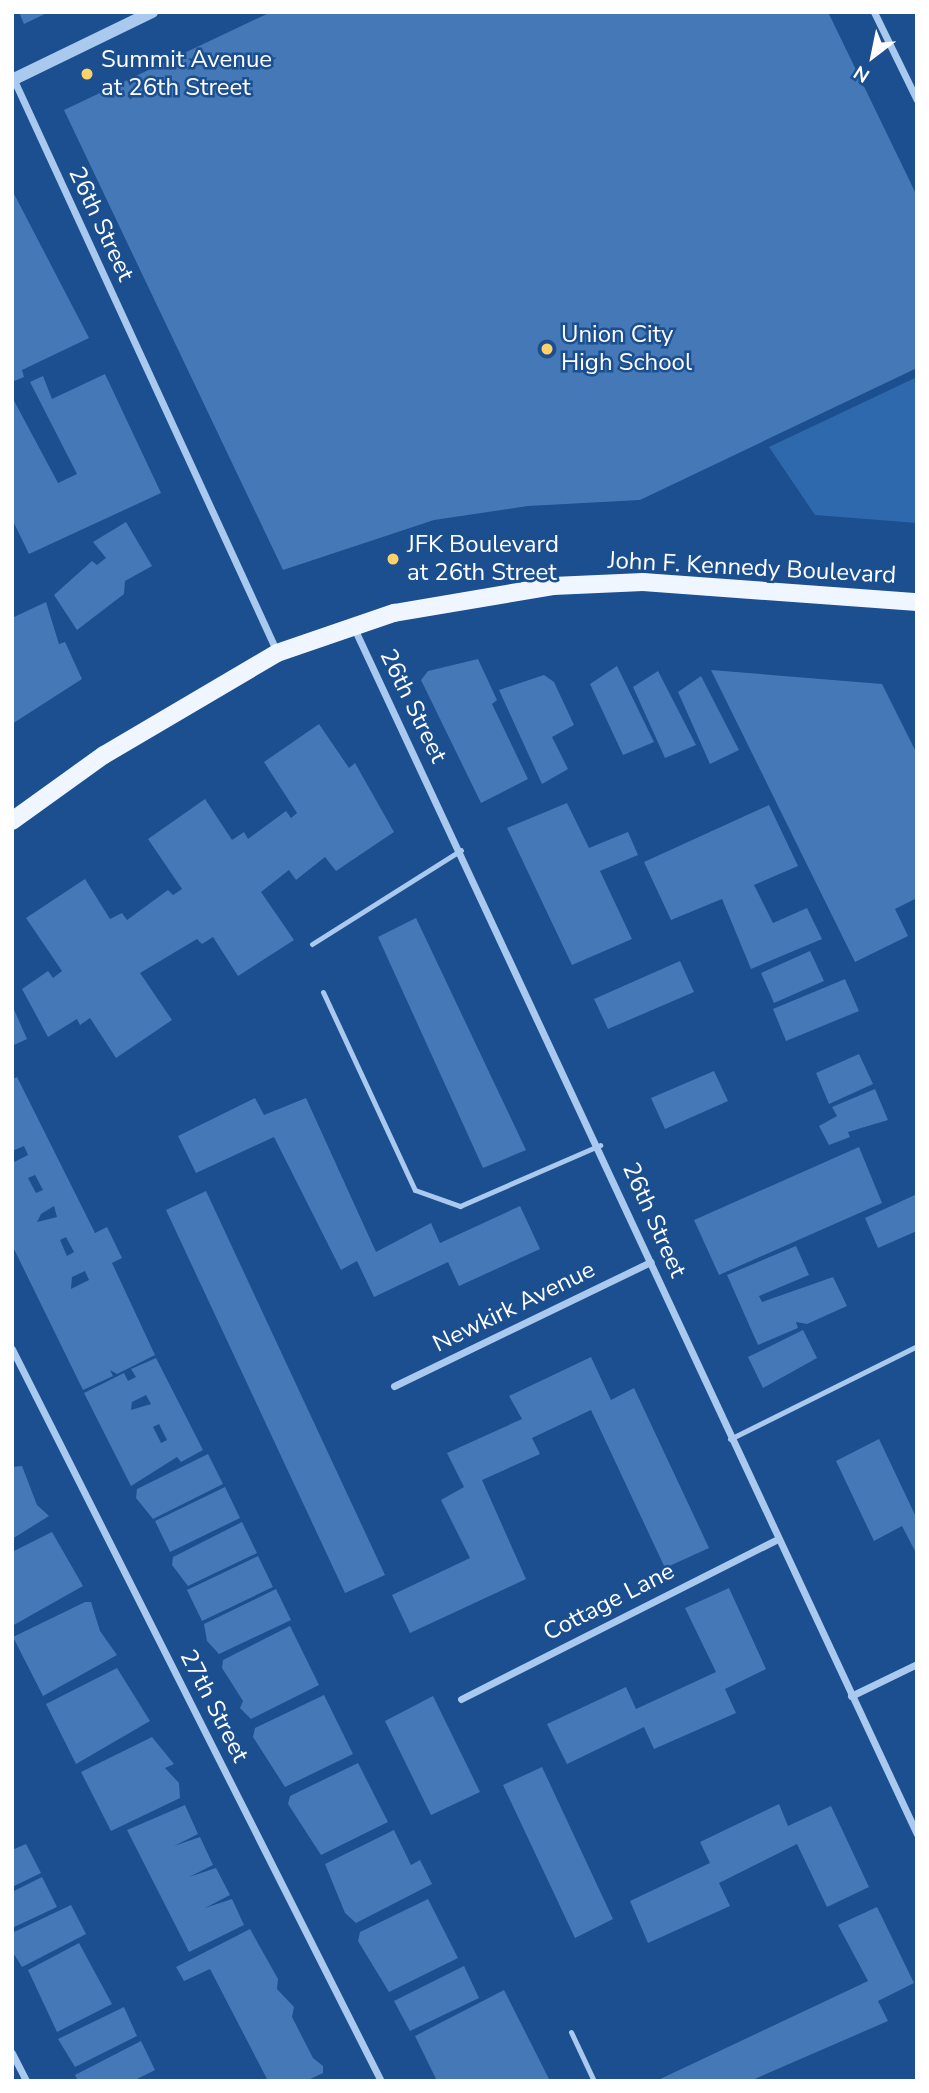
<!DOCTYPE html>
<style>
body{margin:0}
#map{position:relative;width:929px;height:2093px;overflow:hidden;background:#1b4f8f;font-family:"Nunito Sans",sans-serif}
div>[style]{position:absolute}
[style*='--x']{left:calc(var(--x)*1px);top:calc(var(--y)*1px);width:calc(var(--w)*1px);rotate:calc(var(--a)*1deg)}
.green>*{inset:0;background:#2e69ad}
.building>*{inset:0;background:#4478b7}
.service>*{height:5px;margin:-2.5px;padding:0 2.5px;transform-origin:2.5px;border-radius:2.5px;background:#a9c9ee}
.minor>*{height:7px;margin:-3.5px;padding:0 3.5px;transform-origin:3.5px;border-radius:3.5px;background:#a9c9ee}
.tertiary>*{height:12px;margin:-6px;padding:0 6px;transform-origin:6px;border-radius:6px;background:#a9c9ee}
.primary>*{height:18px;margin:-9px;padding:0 9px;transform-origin:9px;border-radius:9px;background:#f0f6ff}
.dots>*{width:19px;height:19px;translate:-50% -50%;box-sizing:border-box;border:4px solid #1b4f8f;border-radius:50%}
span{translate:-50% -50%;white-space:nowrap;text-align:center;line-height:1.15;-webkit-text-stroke:5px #1b4f8f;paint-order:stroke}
.poi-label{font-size:24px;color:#fff}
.left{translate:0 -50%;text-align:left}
.street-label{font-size:24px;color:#fff}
.frame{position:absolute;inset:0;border:14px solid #fff;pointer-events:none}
.north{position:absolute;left:838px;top:21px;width:70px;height:70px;-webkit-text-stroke:5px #1b4f8f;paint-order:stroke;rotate:212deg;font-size:19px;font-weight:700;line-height:28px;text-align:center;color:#fff}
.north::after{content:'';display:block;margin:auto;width:24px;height:32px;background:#fff;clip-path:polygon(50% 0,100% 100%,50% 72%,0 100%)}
</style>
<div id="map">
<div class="green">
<i style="clip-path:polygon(917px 377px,917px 523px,815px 515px,769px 447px)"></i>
</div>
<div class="building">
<i style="clip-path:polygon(19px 12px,49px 12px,24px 24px)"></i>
<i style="clip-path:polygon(271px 12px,828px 12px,917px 196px,917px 368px,640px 500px,528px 506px,434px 520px,283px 570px,64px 110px)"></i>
<i style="clip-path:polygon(12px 190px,89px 338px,22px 370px,24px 377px,12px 382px)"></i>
<i style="clip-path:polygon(105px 374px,161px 493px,29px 554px,12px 519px,12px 397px,58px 483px,77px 474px,30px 382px,43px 376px,52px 399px)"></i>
<i style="clip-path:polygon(126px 522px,152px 566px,125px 581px,124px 594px,77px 630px,54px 595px,92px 561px,97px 565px,106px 558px,93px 542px)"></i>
<i style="clip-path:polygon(46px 602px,59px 644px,65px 642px,82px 679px,12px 724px,12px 618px)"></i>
<i style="clip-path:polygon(478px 659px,497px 700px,492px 704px,528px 779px,481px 803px,421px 680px,428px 671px)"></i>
<i style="clip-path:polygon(617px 666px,654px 742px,623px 755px,590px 684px)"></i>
<i style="clip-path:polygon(711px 670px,882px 684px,917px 754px,917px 898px,895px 909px,908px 936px,855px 962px)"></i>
<i style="clip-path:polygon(658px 671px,696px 745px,665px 758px,633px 687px)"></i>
<i style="clip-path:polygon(544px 675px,554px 682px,574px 725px,552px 737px,568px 769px,542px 784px,499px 690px)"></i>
<i style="clip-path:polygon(701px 676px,739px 750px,710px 764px,678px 692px)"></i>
<i style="clip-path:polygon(319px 724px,349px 768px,355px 763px,394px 832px,336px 871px,325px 857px,296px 880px,289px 870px,261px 892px,294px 940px,238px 976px,213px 937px,202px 944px,197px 939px,140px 973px,172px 1020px,116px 1058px,90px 1018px,80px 1025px,77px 1019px,48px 1037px,22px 989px,48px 971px,53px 978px,62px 971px,26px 918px,85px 879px,110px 919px,122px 913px,127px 920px,168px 890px,173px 895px,182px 889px,148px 839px,205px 799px,232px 840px,244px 832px,248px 839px,286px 811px,291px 818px,297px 813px,264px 762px)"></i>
<i style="clip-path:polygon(567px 803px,589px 848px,628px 832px,638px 855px,600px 871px,632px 939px,572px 965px,507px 828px)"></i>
<i style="clip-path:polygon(769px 805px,798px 866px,754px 885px,773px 923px,807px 908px,822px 939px,751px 969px,722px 899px,671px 920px,644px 862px)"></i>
<i style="clip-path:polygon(416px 918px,526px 1150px,483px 1168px,378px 937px)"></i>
<i style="clip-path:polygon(810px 951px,824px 981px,774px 1003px,761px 973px)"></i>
<i style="clip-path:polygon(680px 961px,694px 992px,608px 1029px,594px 999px)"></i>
<i style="clip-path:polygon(845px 979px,859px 1011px,786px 1041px,773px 1009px)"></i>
<i style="clip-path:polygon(12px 1005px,27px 1039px,12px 1046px)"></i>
<i style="clip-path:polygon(859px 1054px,873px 1084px,829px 1104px,816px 1073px)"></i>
<i style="clip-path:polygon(714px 1071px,728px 1101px,665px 1129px,651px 1098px)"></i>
<i style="clip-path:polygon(evenodd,17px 1077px,95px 1233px,107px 1227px,122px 1258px,112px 1263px,155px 1355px,117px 1374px,110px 1370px,113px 1376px,83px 1390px,12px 1245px,12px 1163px,28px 1155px,24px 1146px,12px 1151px,12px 1079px,17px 1077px,35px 1175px,43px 1190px,36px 1193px,28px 1178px,35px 1175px,17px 1077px,54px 1206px,57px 1217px,37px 1222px,41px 1214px,54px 1206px,17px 1077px,66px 1237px,74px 1252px,67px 1256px,60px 1240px,66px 1237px,17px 1077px,85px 1271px,89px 1280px,71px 1289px,72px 1277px,85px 1271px)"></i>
<i style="clip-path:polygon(875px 1089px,888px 1120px,848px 1132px,850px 1137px,829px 1145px,819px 1126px,837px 1116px,832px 1107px)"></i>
<i style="clip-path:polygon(255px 1098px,264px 1115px,306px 1098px,376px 1252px,431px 1223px,440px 1243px,520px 1206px,540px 1249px,459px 1286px,448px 1262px,374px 1297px,357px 1261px,341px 1270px,274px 1137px,196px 1173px,178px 1136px)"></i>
<i style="clip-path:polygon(859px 1147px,882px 1203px,719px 1275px,694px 1220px)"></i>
<i style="clip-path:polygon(206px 1191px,385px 1575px,345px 1593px,166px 1210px)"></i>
<i style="clip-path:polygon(917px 1194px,917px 1231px,878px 1248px,865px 1218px)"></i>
<i style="clip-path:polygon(796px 1246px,809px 1275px,759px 1296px,762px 1302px,833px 1277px,847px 1306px,807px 1324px,796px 1322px,798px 1328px,758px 1345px,727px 1275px)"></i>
<i style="clip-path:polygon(803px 1330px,817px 1358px,763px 1388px,748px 1357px)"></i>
<i style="clip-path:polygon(591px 1357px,611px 1400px,634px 1388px,709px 1548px,665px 1568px,591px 1410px,532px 1438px,540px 1454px,482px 1480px,526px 1579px,410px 1633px,392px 1595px,470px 1558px,441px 1500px,464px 1487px,447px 1453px,522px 1419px,509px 1396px)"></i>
<i style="clip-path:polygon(evenodd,156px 1358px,203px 1450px,181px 1462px,177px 1457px,131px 1486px,84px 1393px,124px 1373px,128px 1381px,136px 1377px,131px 1369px,156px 1358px,146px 1395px,151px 1404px,131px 1410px,132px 1402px,146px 1395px,156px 1358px,159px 1424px,167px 1440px,161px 1443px,153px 1427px,159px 1424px)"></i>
<i style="clip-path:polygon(879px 1439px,917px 1519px,917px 1555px,902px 1526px,874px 1541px,836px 1461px)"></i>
<i style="clip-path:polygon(208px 1454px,223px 1484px,153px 1519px,136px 1498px,137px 1489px)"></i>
<i style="clip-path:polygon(22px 1466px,37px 1505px,49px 1516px,12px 1539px,12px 1467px)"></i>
<i style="clip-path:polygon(225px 1487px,240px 1518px,170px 1552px,155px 1521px)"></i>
<i style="clip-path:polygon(242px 1522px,257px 1553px,188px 1586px,172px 1565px,173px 1557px)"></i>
<i style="clip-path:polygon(52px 1532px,83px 1586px,12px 1626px,12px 1552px)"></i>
<i style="clip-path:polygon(258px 1556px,273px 1587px,202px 1621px,187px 1590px)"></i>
<i style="clip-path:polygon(729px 1588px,766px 1669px,725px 1689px,736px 1713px,654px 1749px,644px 1727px,567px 1764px,547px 1724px,626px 1687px,636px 1709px,716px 1672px,685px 1608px)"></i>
<i style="clip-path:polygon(276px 1589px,291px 1620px,219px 1654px,207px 1641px,204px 1624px)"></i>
<i style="clip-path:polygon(85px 1602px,91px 1602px,100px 1631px,117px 1655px,43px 1696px,13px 1637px)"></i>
<i style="clip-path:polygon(290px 1626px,319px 1685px,251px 1719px,240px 1708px,243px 1701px,222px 1668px,223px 1660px)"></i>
<i style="clip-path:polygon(117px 1668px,150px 1721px,76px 1764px,46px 1704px)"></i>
<i style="clip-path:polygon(324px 1695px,353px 1754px,285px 1787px,253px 1737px,255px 1728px)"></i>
<i style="clip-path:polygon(433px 1696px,480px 1792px,431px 1815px,385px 1721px)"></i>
<i style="clip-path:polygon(152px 1737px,174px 1764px,165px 1768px,179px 1783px,180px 1798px,111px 1831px,81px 1772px)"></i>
<i style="clip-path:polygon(358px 1763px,388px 1822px,321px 1855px,288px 1804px,290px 1796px)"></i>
<i style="clip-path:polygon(542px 1767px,613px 1919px,575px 1938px,503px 1785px)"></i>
<i style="clip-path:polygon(779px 1804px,788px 1826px,831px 1806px,869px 1887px,827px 1907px,797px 1844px,719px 1883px,730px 1906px,648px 1943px,630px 1901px,710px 1863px,700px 1842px)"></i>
<i style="clip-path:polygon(185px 1805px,198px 1834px,174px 1846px,200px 1837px,213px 1865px,189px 1877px,216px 1868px,230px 1895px,205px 1908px,232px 1899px,244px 1925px,189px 1952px,127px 1830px)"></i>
<i style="clip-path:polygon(394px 1830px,411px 1865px,420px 1860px,432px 1884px,356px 1923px,345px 1913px,325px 1864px)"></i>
<i style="clip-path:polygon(26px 1844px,41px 1873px,12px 1887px,12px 1850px)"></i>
<i style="clip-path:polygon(42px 1877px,57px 1907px,12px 1928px,12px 1892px)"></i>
<i style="clip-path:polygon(428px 1899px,458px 1958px,389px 1992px,358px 1941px,360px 1932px)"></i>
<i style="clip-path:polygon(71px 1905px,86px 1934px,22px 1967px,12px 1951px,12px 1933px)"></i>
<i style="clip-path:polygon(877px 1907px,914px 1983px,878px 2001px,888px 2021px,750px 2081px,656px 2081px,868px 1981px,838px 1925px)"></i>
<i style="clip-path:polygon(250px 1929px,278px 1979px,277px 1989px,294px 2007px,292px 2017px,313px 2058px,323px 2066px,323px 2073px,306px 2081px,268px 2081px,210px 1969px,184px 1981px,176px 1967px)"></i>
<i style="clip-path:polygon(79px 1943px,112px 2004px,57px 2032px,28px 1970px)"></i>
<i style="clip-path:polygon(464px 1966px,479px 1998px,410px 2031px,394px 2001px)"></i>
<i style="clip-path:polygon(504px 1990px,550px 2081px,437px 2081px,415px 2036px)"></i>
<i style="clip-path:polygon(124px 2007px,137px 2036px,75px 2067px,58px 2039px)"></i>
<i style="clip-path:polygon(141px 2041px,155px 2070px,133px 2081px,78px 2081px,75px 2075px)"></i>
</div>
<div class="service">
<i style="--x:312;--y:944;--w:176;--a:-32.2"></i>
<i style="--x:323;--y:992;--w:218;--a:65.1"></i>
<i style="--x:415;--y:1190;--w:48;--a:19.6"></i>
<i style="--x:460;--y:1206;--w:153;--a:-23.5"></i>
<i style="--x:730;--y:1439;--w:209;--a:-26.4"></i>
<i style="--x:571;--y:2032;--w:54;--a:64.9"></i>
</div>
<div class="minor">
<i style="--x:874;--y:12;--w:98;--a:64"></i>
<i style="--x:13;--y:78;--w:632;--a:65.3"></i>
<i style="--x:354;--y:628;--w:1331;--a:64.98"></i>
<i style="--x:12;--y:1349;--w:820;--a:63.25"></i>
<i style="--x:394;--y:1386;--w:285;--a:-25.8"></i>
<i style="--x:851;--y:1696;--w:73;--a:-25.9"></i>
<i style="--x:461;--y:1699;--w:353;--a:-26.8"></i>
<i style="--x:12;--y:2053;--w:31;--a:63"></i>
</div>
<div class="tertiary">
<i style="--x:12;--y:80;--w:156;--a:-25.9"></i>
</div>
<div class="primary">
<i style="--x:12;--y:821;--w:113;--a:-35.7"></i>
<i style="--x:104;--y:755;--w:201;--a:-30.5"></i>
<i style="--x:277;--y:653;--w:124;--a:-18.9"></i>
<i style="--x:394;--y:613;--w:161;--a:-9.6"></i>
<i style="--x:553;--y:586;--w:90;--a:-2.5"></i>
<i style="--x:643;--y:582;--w:275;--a:4.2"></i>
</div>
<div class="dots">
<i style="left:87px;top:74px;background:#ffd166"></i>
<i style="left:547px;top:349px;background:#ffd166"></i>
<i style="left:393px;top:559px;background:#ffd166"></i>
</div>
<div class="poi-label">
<span class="left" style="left:101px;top:74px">Summit Avenue<br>at 26th Street</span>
<span class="left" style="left:561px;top:349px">Union City<br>High School</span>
<span class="left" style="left:407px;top:559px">JFK Boulevard<br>at 26th Street</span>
</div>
<div class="street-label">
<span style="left:101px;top:224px;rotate:65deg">26th Street</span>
<span style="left:752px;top:568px;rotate:3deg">John F. Kennedy Boulevard</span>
<span style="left:413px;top:706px;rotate:64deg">26th Street</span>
<span style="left:654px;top:1220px;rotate:66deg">26th Street</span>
<span style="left:514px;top:1307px;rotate:-26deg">Newkirk Avenue</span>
<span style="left:609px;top:1602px;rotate:-27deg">Cottage Lane</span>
<span style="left:214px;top:1706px;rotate:63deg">27th Street</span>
</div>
<div class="frame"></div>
<div class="north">N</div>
</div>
